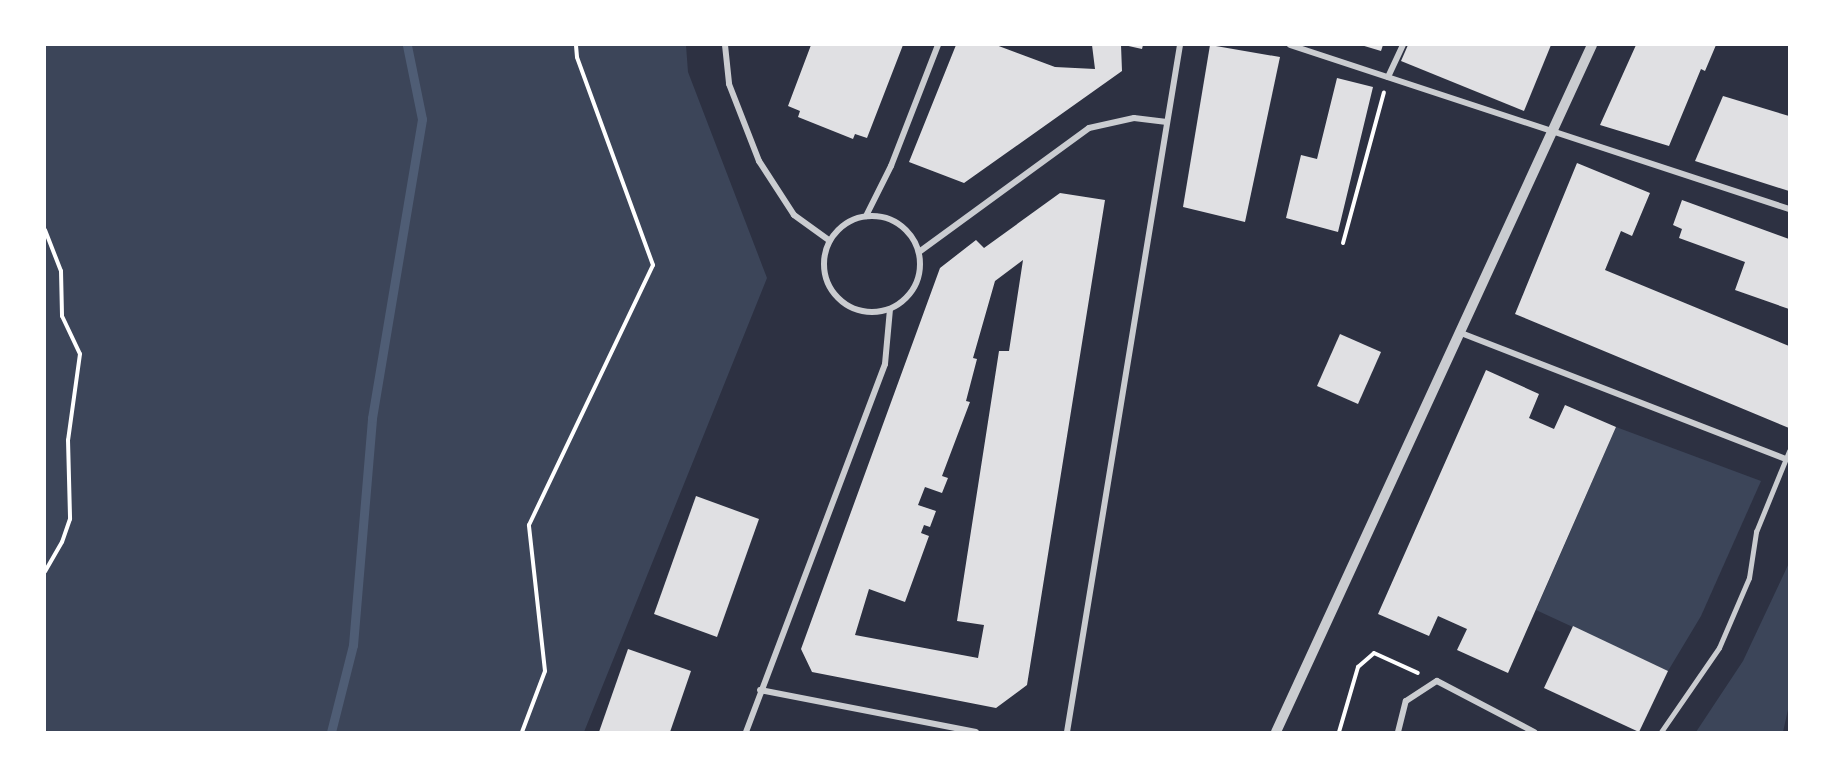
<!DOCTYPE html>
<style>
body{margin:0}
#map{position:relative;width:1834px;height:777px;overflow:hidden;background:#2d3142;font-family:Inter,sans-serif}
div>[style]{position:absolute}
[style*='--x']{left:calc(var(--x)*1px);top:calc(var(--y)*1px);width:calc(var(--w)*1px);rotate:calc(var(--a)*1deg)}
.green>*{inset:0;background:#3c4559}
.stream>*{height:9px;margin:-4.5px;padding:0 4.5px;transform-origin:4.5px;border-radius:4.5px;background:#4f5d75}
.building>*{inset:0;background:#e0e0e3}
.path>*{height:4px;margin:-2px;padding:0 2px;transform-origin:2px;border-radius:2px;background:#fff}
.service>*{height:4.5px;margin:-2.25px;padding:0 2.25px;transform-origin:2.25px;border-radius:2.25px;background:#caccd0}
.minor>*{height:6px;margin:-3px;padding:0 3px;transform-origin:3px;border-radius:3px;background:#caccd0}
.minor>.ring{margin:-3px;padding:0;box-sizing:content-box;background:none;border:6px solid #caccd0;border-radius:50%}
.tertiary>*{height:10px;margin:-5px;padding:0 5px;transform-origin:5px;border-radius:5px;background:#caccd0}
span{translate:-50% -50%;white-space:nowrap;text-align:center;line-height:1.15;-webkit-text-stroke:4.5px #fff;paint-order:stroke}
.frame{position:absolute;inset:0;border:46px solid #fff;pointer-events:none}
</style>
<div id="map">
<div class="green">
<i style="clip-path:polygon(45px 45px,686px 45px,688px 72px,767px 278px,584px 732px,45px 732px)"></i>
<i style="clip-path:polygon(1616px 427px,1761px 481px,1701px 616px,1668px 671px,1536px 610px)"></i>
<i style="clip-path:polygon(1789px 563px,1789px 705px,1783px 732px,1696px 732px,1743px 661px)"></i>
</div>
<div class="stream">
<i style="--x:331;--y:732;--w:90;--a:-75.8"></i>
<i style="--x:353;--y:645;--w:228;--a:-85.2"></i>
<i style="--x:372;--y:418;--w:303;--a:-80.5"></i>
<i style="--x:422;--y:119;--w:76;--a:-101.5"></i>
</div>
<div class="building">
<i style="clip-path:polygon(811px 45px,903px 45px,867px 138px,855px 134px,853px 139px,798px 117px,800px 111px,788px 106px)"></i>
<i style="clip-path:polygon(956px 45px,996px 45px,1055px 67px,1095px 69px,1092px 45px,1121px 45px,1122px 71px,964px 183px,909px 162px)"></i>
<i style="clip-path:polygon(1124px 45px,1143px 45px,1142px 49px)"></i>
<i style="clip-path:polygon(1210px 45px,1280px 57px,1245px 222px,1183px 207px)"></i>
<i style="clip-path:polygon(1361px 45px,1383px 45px,1381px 51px)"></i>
<i style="clip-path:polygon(1408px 45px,1551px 45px,1524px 111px,1401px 61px)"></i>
<i style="clip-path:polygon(1636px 45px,1716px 45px,1705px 71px,1701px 69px,1669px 146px,1600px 125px)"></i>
<i style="clip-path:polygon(1337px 78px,1373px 87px,1338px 232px,1286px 218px,1301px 155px,1317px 159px)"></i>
<i style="clip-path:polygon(1723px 96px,1789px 116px,1789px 191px,1695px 161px)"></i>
<i style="clip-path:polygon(1577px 163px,1650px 193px,1632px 236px,1621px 231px,1605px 270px,1789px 346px,1789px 428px,1515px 314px)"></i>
<i style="clip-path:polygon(evenodd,1060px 193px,1105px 200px,1027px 685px,996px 708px,812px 672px,801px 649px,940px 268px,976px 240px,984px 248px,1060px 193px,1023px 260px,1009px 351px,999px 351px,957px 621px,984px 625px,978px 658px,855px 635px,869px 589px,905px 602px,929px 536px,921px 533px,924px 525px,930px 527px,936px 511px,918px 505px,925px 487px,942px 493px,948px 478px,942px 476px,970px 402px,966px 401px,977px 359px,973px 358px,995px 281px,1023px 260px)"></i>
<i style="clip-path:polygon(1682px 200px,1789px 239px,1789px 309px,1735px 290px,1745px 262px,1679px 238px,1682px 229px,1673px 225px)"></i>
<i style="clip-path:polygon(1340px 334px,1381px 352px,1358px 404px,1317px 386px)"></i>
<i style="clip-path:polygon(1486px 370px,1539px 394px,1529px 418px,1554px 429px,1565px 405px,1616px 427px,1508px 673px,1457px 650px,1467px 629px,1438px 616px,1429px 636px,1378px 614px)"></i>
<i style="clip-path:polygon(696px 496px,759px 519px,717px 637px,654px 614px)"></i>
<i style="clip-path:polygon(1573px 626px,1668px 671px,1639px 732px,1544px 688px)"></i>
<i style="clip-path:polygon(628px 649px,691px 671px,670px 732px,599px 732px)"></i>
</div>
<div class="path">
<i style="--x:45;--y:230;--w:44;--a:68.7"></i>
<i style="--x:61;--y:271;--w:45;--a:88.7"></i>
<i style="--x:62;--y:316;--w:42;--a:64.7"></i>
<i style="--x:80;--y:354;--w:87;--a:97.9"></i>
<i style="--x:68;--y:440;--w:79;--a:88.5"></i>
<i style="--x:70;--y:519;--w:24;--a:109"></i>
<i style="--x:62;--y:542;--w:34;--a:120"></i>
<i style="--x:1343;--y:243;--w:156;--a:-74.8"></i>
<i style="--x:522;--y:732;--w:65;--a:-69.3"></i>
<i style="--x:545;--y:671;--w:147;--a:-96.3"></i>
<i style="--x:529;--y:525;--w:288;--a:-64.5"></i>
<i style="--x:653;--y:265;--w:221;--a:-110.1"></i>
<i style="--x:577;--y:57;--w:12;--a:-95"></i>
<i style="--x:1339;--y:732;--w:68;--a:-73.7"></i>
<i style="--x:1358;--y:667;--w:21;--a:-41"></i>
<i style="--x:1374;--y:653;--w:48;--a:24.4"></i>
</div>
<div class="service">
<i style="--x:1661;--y:732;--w:102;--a:-55.4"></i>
<i style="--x:1719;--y:648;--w:76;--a:-66.8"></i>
<i style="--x:1749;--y:578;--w:47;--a:-81.3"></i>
<i style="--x:1756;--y:532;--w:87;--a:-67.8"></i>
</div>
<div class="minor">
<i style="--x:725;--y:45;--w:39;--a:84"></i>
<i style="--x:729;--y:84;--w:83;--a:68.7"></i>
<i style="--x:759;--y:161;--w:64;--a:57.1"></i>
<i style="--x:794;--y:215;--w:44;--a:35.8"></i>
<i style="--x:1290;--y:45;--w:525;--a:18.19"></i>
<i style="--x:1388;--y:77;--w:35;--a:-65"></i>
<i style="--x:866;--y:216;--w:56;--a:-63.4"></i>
<i style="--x:891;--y:166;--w:130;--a:-68.8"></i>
<i class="ring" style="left:824px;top:216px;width:90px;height:90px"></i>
<i style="--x:919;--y:252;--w:210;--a:-36.1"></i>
<i style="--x:1089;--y:128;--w:46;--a:-12.5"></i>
<i style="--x:1134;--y:118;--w:31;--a:7"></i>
<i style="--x:1461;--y:333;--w:349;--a:21.2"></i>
<i style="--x:760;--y:690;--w:220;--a:11"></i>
<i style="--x:746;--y:732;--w:393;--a:-69.3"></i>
<i style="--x:885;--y:364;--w:55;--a:-84.8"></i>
<i style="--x:1067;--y:732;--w:696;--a:-80.66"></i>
<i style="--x:1398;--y:732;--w:32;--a:-76"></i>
<i style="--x:1406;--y:701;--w:37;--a:-33"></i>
<i style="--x:1437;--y:681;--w:110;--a:27.7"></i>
</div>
<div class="tertiary">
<i style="--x:1276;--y:732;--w:756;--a:-65.3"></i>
</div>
<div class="frame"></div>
</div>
